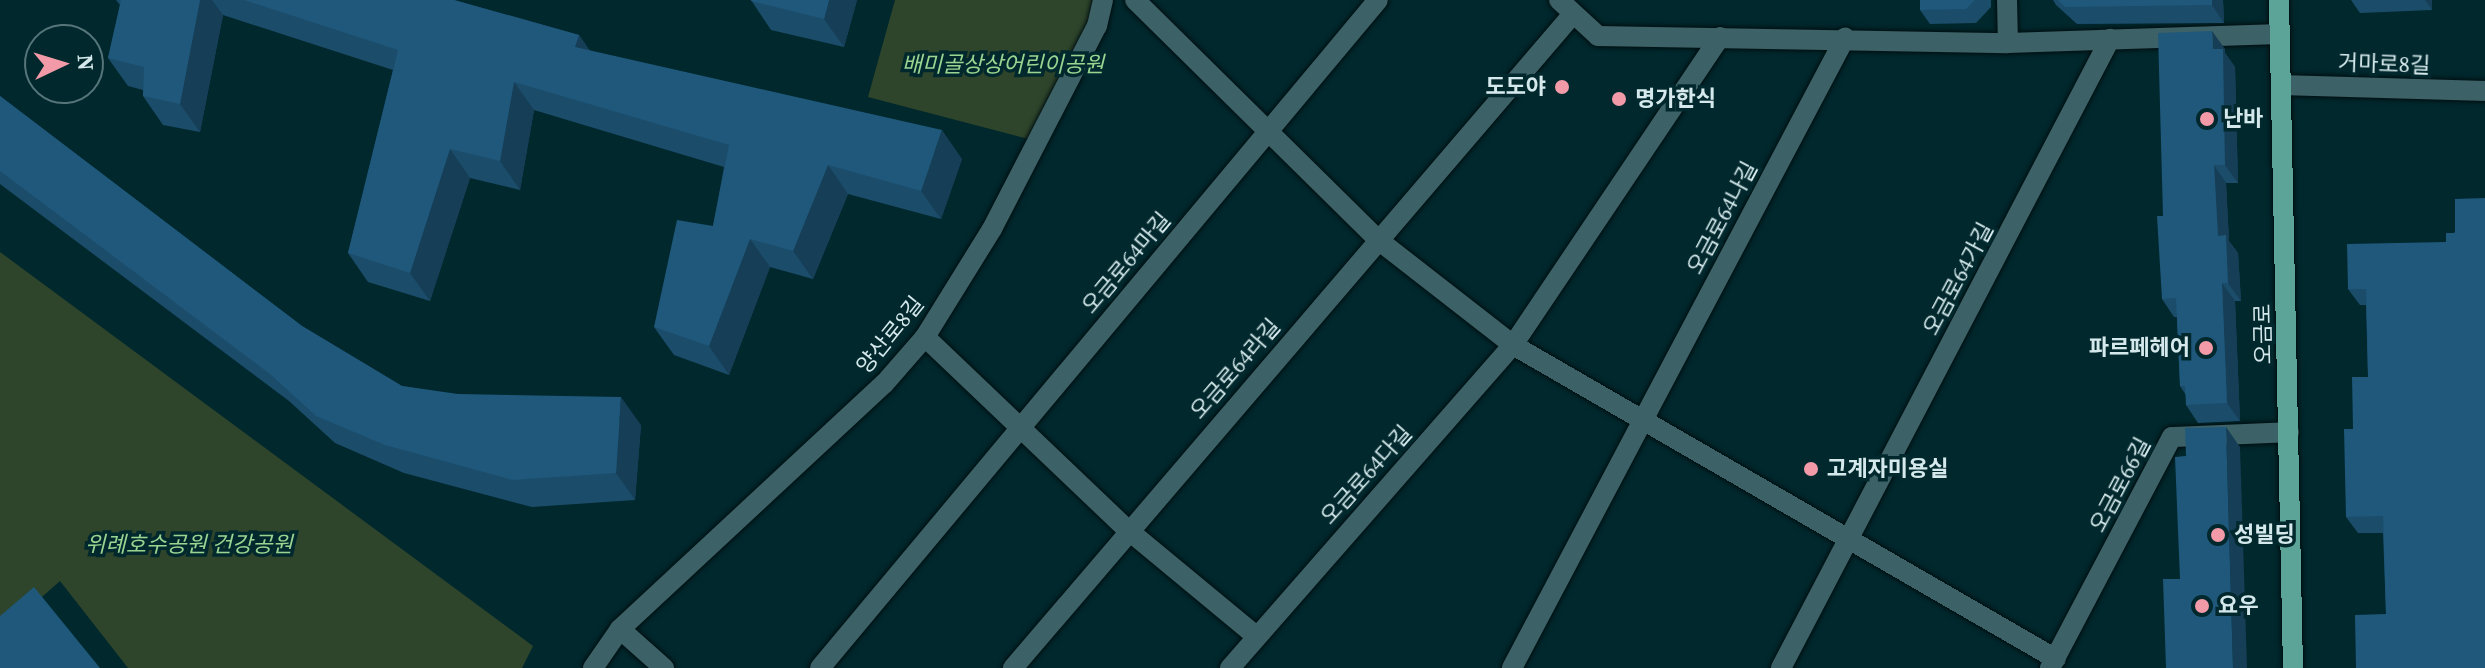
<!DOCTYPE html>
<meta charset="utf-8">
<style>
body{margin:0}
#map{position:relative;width:2485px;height:668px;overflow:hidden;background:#00282d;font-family:"Source Serif 4","Noto Sans KR",serif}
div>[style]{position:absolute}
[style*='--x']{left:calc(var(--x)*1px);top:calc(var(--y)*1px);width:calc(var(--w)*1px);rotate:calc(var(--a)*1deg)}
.green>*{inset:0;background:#2e452b}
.roads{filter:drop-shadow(0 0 2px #000f11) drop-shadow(0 0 2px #000f11)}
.minor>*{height:20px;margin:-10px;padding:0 10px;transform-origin:10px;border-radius:10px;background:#3c6166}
.major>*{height:20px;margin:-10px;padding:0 10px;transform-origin:10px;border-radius:10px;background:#5ca497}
.wall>*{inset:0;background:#1b4c6a}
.shaded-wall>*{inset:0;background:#163e56}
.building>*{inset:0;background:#1f587b}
.dots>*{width:22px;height:22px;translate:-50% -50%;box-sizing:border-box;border:4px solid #00282d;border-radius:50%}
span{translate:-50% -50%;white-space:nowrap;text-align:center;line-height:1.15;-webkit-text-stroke:7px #00282d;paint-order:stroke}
.street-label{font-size:22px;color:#d5e9ec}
.park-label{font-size:22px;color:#99d591;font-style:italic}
.poi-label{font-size:22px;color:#d5e9ec;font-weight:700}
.right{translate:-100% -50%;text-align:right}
.left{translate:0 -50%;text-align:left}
.north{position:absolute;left:24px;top:24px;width:80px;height:80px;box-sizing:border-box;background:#00282d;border:2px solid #557579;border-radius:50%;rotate:86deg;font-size:22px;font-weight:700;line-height:32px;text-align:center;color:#d5e9ec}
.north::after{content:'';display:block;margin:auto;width:28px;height:36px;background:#f39aa9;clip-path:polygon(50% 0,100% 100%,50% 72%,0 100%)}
</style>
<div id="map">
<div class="green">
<i style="clip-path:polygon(895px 0,1104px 0,1036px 141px,868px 97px)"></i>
<i style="clip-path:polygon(0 252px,533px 646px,522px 668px,128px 668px,60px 581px,0 634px)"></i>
</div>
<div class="roads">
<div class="minor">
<i style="--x:1135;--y:0;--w:340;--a:44.6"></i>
<i style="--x:1377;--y:239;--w:172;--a:37.9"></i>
<i style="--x:1513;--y:345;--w:627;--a:30.04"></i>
<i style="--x:1559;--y:0;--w:53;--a:42.7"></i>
<i style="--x:1598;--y:36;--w:410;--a:1"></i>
<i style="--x:2008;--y:43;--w:272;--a:-1.9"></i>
<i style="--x:2007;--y:0;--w:43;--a:88.7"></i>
<i style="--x:2282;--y:85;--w:203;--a:1.7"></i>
<i style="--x:925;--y:337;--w:280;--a:43.6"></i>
<i style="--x:1128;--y:530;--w:166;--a:39.6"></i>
<i style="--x:620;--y:629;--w:59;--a:41.6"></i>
<i style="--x:593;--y:668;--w:47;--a:-55.3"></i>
<i style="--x:620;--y:629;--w:360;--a:-42.9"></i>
<i style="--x:884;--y:384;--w:62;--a:-48.9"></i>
<i style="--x:925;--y:337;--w:127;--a:-58.2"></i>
<i style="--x:992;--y:229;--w:229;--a:-62.7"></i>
<i style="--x:1097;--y:26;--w:27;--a:-77"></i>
<i style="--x:820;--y:668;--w:870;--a:-50.13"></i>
<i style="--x:1013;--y:668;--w:860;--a:-49.43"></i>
<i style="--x:1230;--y:668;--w:429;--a:-48.8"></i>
<i style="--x:1513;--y:345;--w:371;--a:-56.1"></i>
<i style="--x:1512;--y:668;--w:713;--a:-62.14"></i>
<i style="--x:1781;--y:668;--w:710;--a:-62.39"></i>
<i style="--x:2050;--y:668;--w:261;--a:-62.2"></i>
<i style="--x:2172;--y:437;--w:117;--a:-2.4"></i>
</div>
<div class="major">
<i style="--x:2279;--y:0;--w:668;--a:88.8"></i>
</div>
</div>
<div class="wall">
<i style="clip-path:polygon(116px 0,454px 0,579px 35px,590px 51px,962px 159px,941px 219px,848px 194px,813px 279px,770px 267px,729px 375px,674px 355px,654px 327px,713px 226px,724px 167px,534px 110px,520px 190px,470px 178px,430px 301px,368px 282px,348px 253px,393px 70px,223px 15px,200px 132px,163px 125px,143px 96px,143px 90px,128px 86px,108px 58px,120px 5px)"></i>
<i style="clip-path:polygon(751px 0,857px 0,844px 47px,771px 30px)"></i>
<i style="clip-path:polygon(1920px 0,1991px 0,1991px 7px,1976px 23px,1930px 24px,1920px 10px)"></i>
<i style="clip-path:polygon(2053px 0,2223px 0,2224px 23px,2077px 24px,2056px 5px)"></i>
<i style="clip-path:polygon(2351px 0,2440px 0,2432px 0,2432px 10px,2360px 13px)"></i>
<i style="clip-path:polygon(2225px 49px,2225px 53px,2235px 67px,2238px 183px,2226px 183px,2229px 241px,2238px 253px,2241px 301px,2235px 301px,2240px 421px,2198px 423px,2186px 405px,2186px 395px,2180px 386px,2177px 317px,2174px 317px,2162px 299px,2163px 216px)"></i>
<i style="clip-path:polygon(0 96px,302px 326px,402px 386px,641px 425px,635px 500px,532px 507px,404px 473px,335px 443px,289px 401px,0 184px)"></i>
<i style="clip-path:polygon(2485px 198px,2386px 614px,2383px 533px,2358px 533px,2346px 517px,2353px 429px,2368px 377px,2366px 305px,2360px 305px,2348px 289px,2446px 242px)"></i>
</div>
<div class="shaded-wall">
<i style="clip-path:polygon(200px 0,212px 0,223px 15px,200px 132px,180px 104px)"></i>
<i style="clip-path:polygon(829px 0,857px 0,844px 47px,824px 19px)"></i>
<i style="clip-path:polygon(2212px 0,2223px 0,2224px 23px,2212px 5px)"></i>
<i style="clip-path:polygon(2425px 0,2432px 0,2432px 10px)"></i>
<i style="clip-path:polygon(2212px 31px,2225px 49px,2225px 53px,2235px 67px,2238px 183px,2225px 165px,2213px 49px)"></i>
<i style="clip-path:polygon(579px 35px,599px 64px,575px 47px)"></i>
<i style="clip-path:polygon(514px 82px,534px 110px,520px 190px,500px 161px)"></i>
<i style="clip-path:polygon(942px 130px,962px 159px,941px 219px,921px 191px)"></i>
<i style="clip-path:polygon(450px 149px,470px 178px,430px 301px,410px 273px)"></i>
<i style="clip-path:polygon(828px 165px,848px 194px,813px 279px,793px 251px)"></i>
<i style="clip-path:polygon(2214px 165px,2226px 183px,2229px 241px,2238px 253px,2241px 301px,2228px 283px,2218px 236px)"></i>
<i style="clip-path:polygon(750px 239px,770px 267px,729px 375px,709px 346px)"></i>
<i style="clip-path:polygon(2222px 283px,2235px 301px,2240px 421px,2227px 403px)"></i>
<i style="clip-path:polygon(621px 397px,641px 425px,635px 500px,616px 473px)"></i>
<i style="clip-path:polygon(2226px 427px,2240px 447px,2247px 668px,2233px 668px)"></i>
</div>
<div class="building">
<i style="clip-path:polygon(121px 0,200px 0,180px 104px,143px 96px,144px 67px,108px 58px)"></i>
<i style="clip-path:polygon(244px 0,454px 0,579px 35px,575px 47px,942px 130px,921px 191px,828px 165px,793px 251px,750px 239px,709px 346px,654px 327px,677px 220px,713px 226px,729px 145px,514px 82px,500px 161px,450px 149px,410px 273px,348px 253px,398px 50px)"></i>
<i style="clip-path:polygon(751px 0,829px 0,824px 19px,751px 1px)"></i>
<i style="clip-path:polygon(1920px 0,1975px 0,1966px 9px,1920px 10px)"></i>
<i style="clip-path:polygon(2058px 0,2212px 0,2212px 5px,2065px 7px)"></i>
<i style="clip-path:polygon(2212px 31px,2213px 49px,2223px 49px,2225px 165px,2214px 165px,2218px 236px,2226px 235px,2228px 283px,2222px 283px,2227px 403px,2186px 405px,2185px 386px,2180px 386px,2176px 298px,2162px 299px,2157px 216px,2163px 216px,2158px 33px)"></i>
<i style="clip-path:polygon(0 96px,302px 326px,402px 386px,458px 394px,621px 397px,616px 473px,513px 480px,385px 445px,316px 416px,270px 374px,0 171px)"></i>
<i style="clip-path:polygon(2485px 198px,2485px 668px,2356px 668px,2355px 615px,2386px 614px,2383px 516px,2346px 517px,2344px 429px,2353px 429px,2352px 377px,2368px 377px,2366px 289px,2348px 289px,2347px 244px,2446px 242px,2446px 233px,2455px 233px,2455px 199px)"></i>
<i style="clip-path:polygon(2226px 427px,2233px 668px,2166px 668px,2163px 579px,2180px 579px,2175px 457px,2186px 456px,2185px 428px)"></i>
<i style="clip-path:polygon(34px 587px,100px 668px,0 668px,0 616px)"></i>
</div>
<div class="dots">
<i style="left:1562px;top:87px;background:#f39aa9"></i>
<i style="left:1619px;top:99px;background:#f39aa9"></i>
<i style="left:2207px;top:119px;background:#f39aa9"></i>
<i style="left:2206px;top:348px;background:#f39aa9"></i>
<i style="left:1811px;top:469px;background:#f39aa9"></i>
<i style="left:2218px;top:535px;background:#f39aa9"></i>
<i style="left:2202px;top:606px;background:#f39aa9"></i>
</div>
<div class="street-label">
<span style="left:2384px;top:64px;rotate:2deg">거마로8길</span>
<span style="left:1722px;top:218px;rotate:-62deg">오금로64나길</span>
<span style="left:1126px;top:263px;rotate:-50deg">오금로64마길</span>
<span style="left:1958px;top:279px;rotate:-62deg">오금로64가길</span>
<span style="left:2263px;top:334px;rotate:-91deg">오금로</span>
<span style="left:890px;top:335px;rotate:-51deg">양산로8길</span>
<span style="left:1235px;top:369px;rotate:-49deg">오금로64라길</span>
<span style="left:1366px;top:475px;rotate:-48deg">오금로64다길</span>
<span style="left:2120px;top:485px;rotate:-62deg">오금로66길</span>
</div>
<div class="park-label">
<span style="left:1003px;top:65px">배미골상상어린이공원</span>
<span style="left:189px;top:545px">위례호수공원 건강공원</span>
</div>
<div class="poi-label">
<span class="right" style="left:1546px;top:87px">도도야</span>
<span class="left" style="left:1635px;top:99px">명가한식</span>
<span class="left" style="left:2223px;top:119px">난바</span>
<span class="right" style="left:2190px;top:348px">파르페헤어</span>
<span class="left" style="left:1827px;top:469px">고계자미용실</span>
<span class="left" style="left:2234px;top:535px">성빌딩</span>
<span class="left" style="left:2218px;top:606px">요우</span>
</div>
<div class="north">N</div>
</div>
